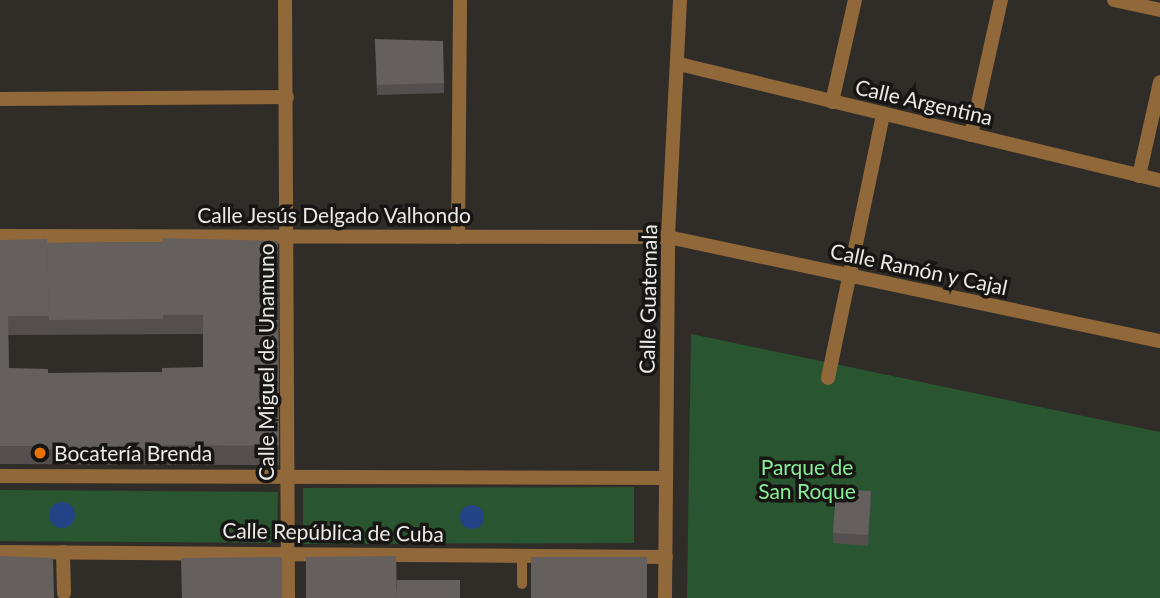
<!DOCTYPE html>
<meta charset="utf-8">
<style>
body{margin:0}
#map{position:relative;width:1160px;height:598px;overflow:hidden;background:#302d29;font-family:Lato,sans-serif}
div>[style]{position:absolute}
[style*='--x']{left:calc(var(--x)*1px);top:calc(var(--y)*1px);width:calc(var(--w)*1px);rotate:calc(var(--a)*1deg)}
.green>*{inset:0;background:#295630}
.water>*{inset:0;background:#234387}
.round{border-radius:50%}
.lane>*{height:10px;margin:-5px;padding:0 5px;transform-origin:5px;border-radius:5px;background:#906839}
.street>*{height:14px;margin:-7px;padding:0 7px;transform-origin:7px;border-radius:7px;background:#906839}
.wall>*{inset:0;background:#544f4e}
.building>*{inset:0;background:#655f5e}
.dots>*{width:19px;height:19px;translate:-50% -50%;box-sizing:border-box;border:4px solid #171614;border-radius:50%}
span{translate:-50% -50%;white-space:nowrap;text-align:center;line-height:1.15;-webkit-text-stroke:7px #171614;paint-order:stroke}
.street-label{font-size:21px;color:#ebeae7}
.poi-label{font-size:21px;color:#ebeae7}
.left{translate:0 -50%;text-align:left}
.park-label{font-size:21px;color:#88ed97}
</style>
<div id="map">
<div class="green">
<i style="clip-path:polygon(691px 334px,1160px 432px,1160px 598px,687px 598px)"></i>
<i style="clip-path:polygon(634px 487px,634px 543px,303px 544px,303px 488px)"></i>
<i style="clip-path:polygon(0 490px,278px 492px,277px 543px,0 541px)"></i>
</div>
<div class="water">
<i class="round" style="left:49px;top:502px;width:26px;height:26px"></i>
<i class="round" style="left:460px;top:505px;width:24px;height:24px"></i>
</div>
<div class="lane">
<i style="--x:522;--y:584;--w:29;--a:-90"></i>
</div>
<div class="street">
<i style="--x:285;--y:0;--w:598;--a:89.71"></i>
<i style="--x:1114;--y:0;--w:47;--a:12.3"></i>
<i style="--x:679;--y:64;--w:495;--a:13.6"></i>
<i style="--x:0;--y:99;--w:287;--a:-0.4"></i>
<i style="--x:832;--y:102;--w:105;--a:-77.3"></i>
<i style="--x:971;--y:135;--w:138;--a:-77.5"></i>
<i style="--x:1139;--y:176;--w:96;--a:-77.4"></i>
<i style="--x:0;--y:236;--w:668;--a:0.09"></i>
<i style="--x:668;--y:237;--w:503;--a:11.94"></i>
<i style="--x:458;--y:237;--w:237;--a:-89.5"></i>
<i style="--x:828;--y:378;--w:270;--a:-78.2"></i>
<i style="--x:0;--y:476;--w:666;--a:0.17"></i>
<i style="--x:0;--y:552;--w:666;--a:0.43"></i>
<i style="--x:63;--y:552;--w:41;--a:88.6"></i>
<i style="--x:665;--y:598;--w:361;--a:-89.5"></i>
<i style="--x:668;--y:237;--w:237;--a:-87.1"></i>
</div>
<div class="wall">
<i style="clip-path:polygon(375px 39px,444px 83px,444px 93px,377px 95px)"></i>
<i style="clip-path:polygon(evenodd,0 240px,47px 243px,278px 241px,279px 465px,0 464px,0 240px,203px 334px,203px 367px,162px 372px,48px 373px,9px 368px,8px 335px,203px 334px)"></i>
<i style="clip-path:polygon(871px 501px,868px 546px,833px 543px,833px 533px)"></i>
</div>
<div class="building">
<i style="clip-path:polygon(375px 39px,443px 41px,444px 83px,377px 85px)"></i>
<i style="clip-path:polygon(163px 238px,278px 241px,279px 446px,162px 445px,162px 368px,203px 367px,203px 315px,163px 315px)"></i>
<i style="clip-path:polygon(47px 239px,49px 316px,8px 316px,9px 368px,48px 369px,48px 446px,0 446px,0 240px)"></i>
<i style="clip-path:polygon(163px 242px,163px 319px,49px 320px,47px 243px)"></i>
<i style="clip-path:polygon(162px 372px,162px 449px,48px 450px,48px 373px)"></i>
<i style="clip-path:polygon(836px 489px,871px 491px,868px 535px,833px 533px)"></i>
<i style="clip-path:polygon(0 556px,53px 558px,54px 598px,0 598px)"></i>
<i style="clip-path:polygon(396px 556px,397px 598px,306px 598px,306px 557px)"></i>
<i style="clip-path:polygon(282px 557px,282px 598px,182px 598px,181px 558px)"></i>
<i style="clip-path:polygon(531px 557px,647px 557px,647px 598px,531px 598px)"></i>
<i style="clip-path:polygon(397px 580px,460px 580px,460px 598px,397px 598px)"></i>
</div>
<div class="dots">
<i style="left:40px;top:453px;background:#e8710a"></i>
</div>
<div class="street-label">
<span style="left:924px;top:102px;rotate:13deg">Calle Argentina</span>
<span style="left:334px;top:215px">Calle Jesús Delgado Valhondo</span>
<span style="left:919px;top:269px;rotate:12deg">Calle Ramón y Cajal</span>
<span style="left:648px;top:299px;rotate:-89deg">Calle Guatemala</span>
<span style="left:266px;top:362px;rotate:-90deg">Calle Miguel de Unamuno</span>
<span style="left:333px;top:532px;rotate:1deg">Calle República de Cuba</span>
</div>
<div class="poi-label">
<span class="left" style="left:54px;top:453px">Bocatería Brenda</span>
</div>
<div class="park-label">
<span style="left:807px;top:479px">Parque de<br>San Roque</span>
</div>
</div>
